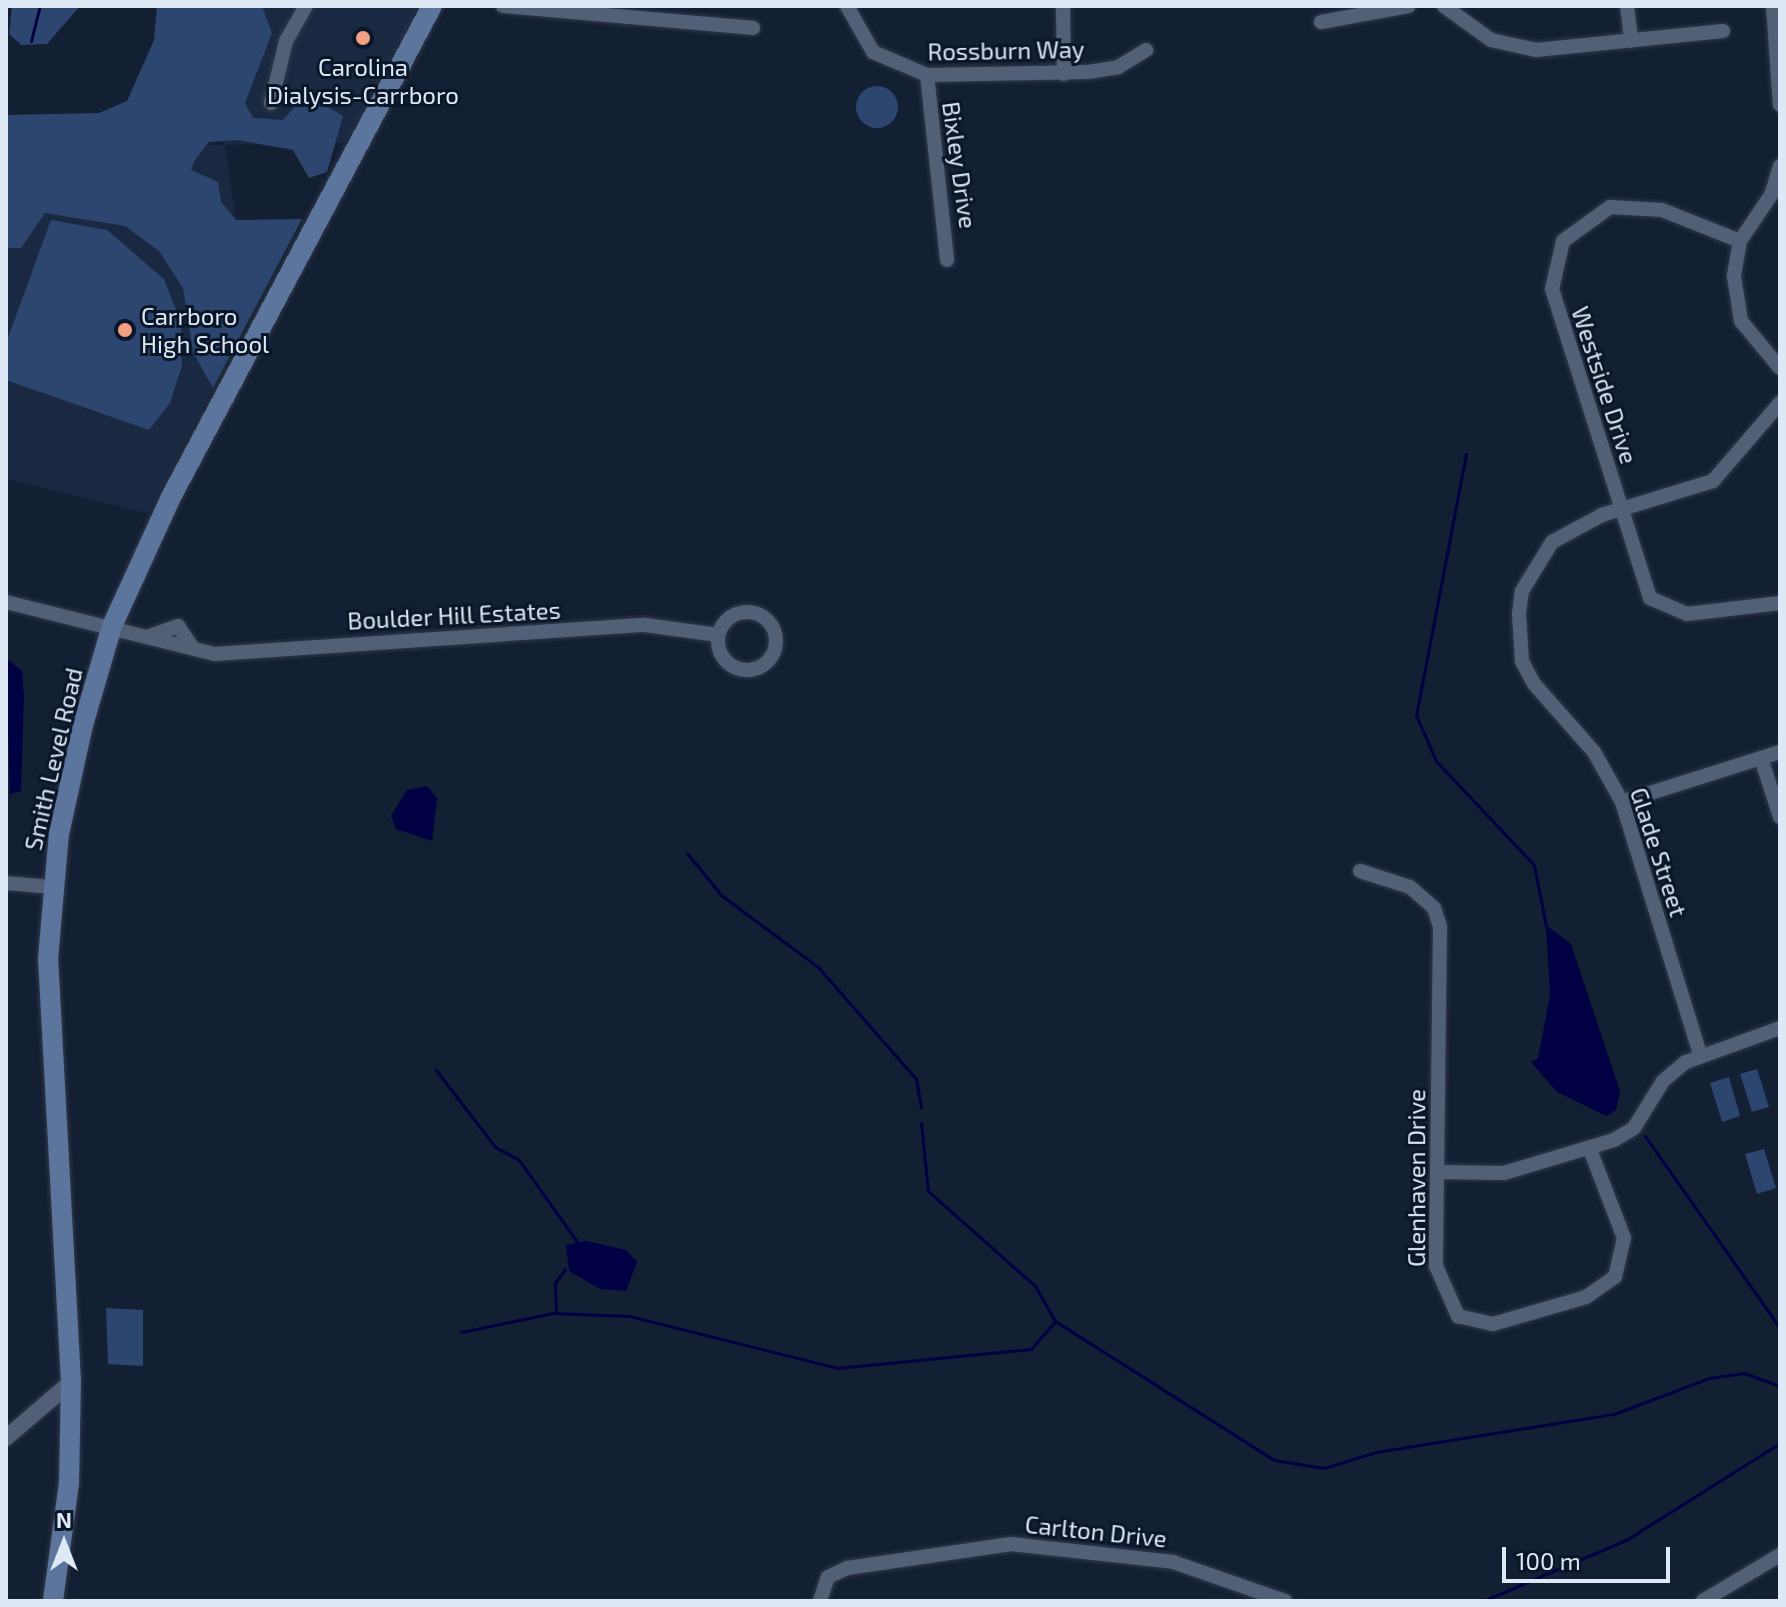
<!DOCTYPE html>
<style>
body{margin:0}
#map{position:relative;width:1786px;height:1607px;overflow:hidden;background:#131f33;font-family:"Exo 2",sans-serif}
div>[style]{position:absolute}
[style*='--x']{left:calc(var(--x)*1px);top:calc(var(--y)*1px);width:calc(var(--w)*1px);rotate:calc(var(--a)*1deg)}
.built>*{inset:0;background:#1a2942}
.green>*{inset:0;background:#2c466f}
.round{border-radius:50%}
.water>*{inset:0;background:#000043}
.stream>*{height:3px;margin:-1.5px;padding:0 1.5px;transform-origin:1.5px;border-radius:1.5px;background:#000043}
.roads{filter:drop-shadow(0 0 2px #33394a) drop-shadow(0 0 2px #33394a)}
.minor>*{height:14px;margin:-7px;padding:0 7px;transform-origin:7px;border-radius:7px;background:#516077}
.minor>.ring{margin:-7px;padding:0;box-sizing:content-box;background:none;border:14px solid #516077;border-radius:50%}
.tertiary>*{height:16px;margin:-8px;padding:0 8px;transform-origin:8px;border-radius:8px;background:#516077}
.secondary>*{height:20px;margin:-10px;padding:0 10px;transform-origin:10px;border-radius:10px;background:#5c759d}
.dots>*{width:22px;height:22px;translate:-50% -50%;box-sizing:border-box;border:4px solid #0a1629;border-radius:50%}
span{translate:-50% -50%;white-space:nowrap;text-align:center;line-height:1.15;-webkit-text-stroke:6px #0a1629;paint-order:stroke}
.street-label{font-size:24px;color:#dfe8f5}
.poi-label{font-size:24px;color:#dfe8f5}
.left{translate:0 -50%;text-align:left}
.frame{position:absolute;inset:0;border:8px solid #dfe8f5;pointer-events:none}
.north{position:absolute;left:24px;top:1503px;width:80px;height:80px;-webkit-text-stroke:6px #0a1629;paint-order:stroke;rotate:0deg;font-size:22px;font-weight:700;line-height:32px;text-align:center;color:#dfe8f5}
.north::after{content:'';display:block;margin:auto;width:28px;height:36px;background:#dfe8f5;clip-path:polygon(50% 0,100% 100%,50% 72%,0 100%)}
.scale{position:absolute;left:1502px;top:1547px;width:168px;height:36px;box-sizing:border-box;border:4px solid #dfe8f5;border-top:0;padding-left:10px;font-size:24px;line-height:28px;white-space:nowrap;color:#dfe8f5;-webkit-text-stroke:6px #0a1629;paint-order:stroke}
</style>
<div id="map">
<div class="built">
<i style="clip-path:polygon(240px 6px,418px 6px,345px 143px,225px 145px,236px 220px,302px 219px,148px 513px,6px 479px,6px 147px,224px 145px)"></i>
</div>
<div class="green">
<i style="clip-path:polygon(12px 6px,80px 6px,47px 44px,21px 45px,9px 34px)"></i>
<i style="clip-path:polygon(157px 6px,262px 6px,272px 33px,245px 103px,253px 118px,283px 120px,306px 94px,343px 116px,327px 172px,309px 178px,293px 150px,238px 140px,209px 142px,195px 160px,191px 170px,218px 182px,221px 202px,236px 220px,302px 219px,213px 388px,193px 352px,183px 288px,159px 251px,125px 226px,45px 213px,21px 248px,6px 248px,6px 115px,99px 113px,127px 101px,154px 40px)"></i>
<i class="round" style="left:856px;top:86px;width:42px;height:42px"></i>
<i style="clip-path:polygon(51px 220px,107px 230px,164px 279px,181px 323px,182px 366px,170px 403px,149px 430px,6px 380px,6px 343px)"></i>
<i style="clip-path:polygon(1757px 1069px,1769px 1107px,1752px 1112px,1740px 1074px)"></i>
<i style="clip-path:polygon(1729px 1077px,1740px 1116px,1722px 1122px,1710px 1083px)"></i>
<i style="clip-path:polygon(1764px 1149px,1776px 1188px,1757px 1194px,1745px 1154px)"></i>
<i style="clip-path:polygon(106px 1308px,143px 1310px,143px 1366px,108px 1364px)"></i>
</div>
<div class="water">
<i style="clip-path:polygon(6px 658px,22px 671px,24px 697px,21px 791px,10px 794px)"></i>
<i style="clip-path:polygon(427px 786px,437px 798px,432px 841px,396px 829px,391px 816px,407px 790px)"></i>
<i style="clip-path:polygon(1546px 925px,1571px 944px,1620px 1091px,1616px 1110px,1606px 1116px,1557px 1092px,1531px 1062px,1538px 1058px,1550px 996px)"></i>
<i style="clip-path:polygon(586px 1241px,626px 1250px,637px 1262px,626px 1291px,600px 1289px,569px 1271px,566px 1245px)"></i>
</div>
<div class="stream">
<i style="--x:31;--y:41;--w:36;--a:-76"></i>
<i style="--x:1466;--y:454;--w:266;--a:100.8"></i>
<i style="--x:1416;--y:715;--w:50;--a:66.5"></i>
<i style="--x:1436;--y:761;--w:143;--a:46.7"></i>
<i style="--x:1534;--y:865;--w:62;--a:78.9"></i>
<i style="--x:687;--y:853;--w:54;--a:51"></i>
<i style="--x:721;--y:895;--w:121;--a:36.6"></i>
<i style="--x:818;--y:967;--w:149;--a:48.8"></i>
<i style="--x:916;--y:1079;--w:29;--a:80"></i>
<i style="--x:436;--y:1070;--w:97;--a:52.5"></i>
<i style="--x:495;--y:1147;--w:27;--a:28"></i>
<i style="--x:519;--y:1160;--w:102;--a:54.6"></i>
<i style="--x:921;--y:1123;--w:68;--a:84.1"></i>
<i style="--x:928;--y:1191;--w:143;--a:41.6"></i>
<i style="--x:1035;--y:1286;--w:40;--a:60.3"></i>
<i style="--x:1055;--y:1321;--w:259;--a:32.4"></i>
<i style="--x:1274;--y:1460;--w:51;--a:9.1"></i>
<i style="--x:1324;--y:1468;--w:54;--a:-17.1"></i>
<i style="--x:1376;--y:1452;--w:241;--a:-9.1"></i>
<i style="--x:1614;--y:1414;--w:102;--a:-20.8"></i>
<i style="--x:1709;--y:1378;--w:35;--a:-8"></i>
<i style="--x:1744;--y:1373;--w:38;--a:20"></i>
<i style="--x:1645;--y:1136;--w:235;--a:54.9"></i>
<i style="--x:556;--y:1313;--w:30;--a:-92"></i>
<i style="--x:555;--y:1283;--w:17;--a:-54"></i>
<i style="--x:461;--y:1332;--w:94;--a:-11.7"></i>
<i style="--x:553;--y:1313;--w:76;--a:2.3"></i>
<i style="--x:629;--y:1316;--w:214;--a:14"></i>
<i style="--x:837;--y:1368;--w:195;--a:-5.6"></i>
<i style="--x:1031;--y:1349;--w:37;--a:-49"></i>
<i style="--x:1483;--y:1601;--w:155;--a:-23.1"></i>
<i style="--x:1626;--y:1540;--w:182;--a:-32.2"></i>
</div>
<div class="roads">
<div class="minor">
<i style="--x:503;--y:6;--w:251;--a:5"></i>
<i style="--x:847;--y:6;--w:53;--a:60.5"></i>
<i style="--x:873;--y:52;--w:59;--a:23.1"></i>
<i style="--x:927;--y:75;--w:161;--a:-1.1"></i>
<i style="--x:1088;--y:72;--w:30;--a:-9"></i>
<i style="--x:1118;--y:67;--w:33;--a:-31"></i>
<i style="--x:1063;--y:6;--w:68;--a:89.2"></i>
<i style="--x:1444;--y:6;--w:58;--a:35.9"></i>
<i style="--x:1491;--y:40;--w:46;--a:12.5"></i>
<i style="--x:1536;--y:50;--w:188;--a:-5.8"></i>
<i style="--x:1627;--y:6;--w:35;--a:83"></i>
<i style="--x:1773;--y:6;--w:99;--a:86"></i>
<i style="--x:1321;--y:22;--w:89;--a:-10.3"></i>
<i style="--x:927;--y:75;--w:186;--a:83.8"></i>
<i style="--x:271;--y:103;--w:64;--a:-76.4"></i>
<i style="--x:286;--y:41;--w:40;--a:-60.3"></i>
<i style="--x:1780;--y:166;--w:30;--a:107"></i>
<i style="--x:1771;--y:195;--w:55;--a:124"></i>
<i style="--x:1740;--y:241;--w:36;--a:100"></i>
<i style="--x:1734;--y:276;--w:46;--a:81.2"></i>
<i style="--x:1741;--y:321;--w:61;--a:50.3"></i>
<i style="--x:1740;--y:241;--w:84;--a:-158.3"></i>
<i style="--x:1662;--y:210;--w:52;--a:-176.7"></i>
<i style="--x:1610;--y:207;--w:58;--a:144.1"></i>
<i style="--x:1563;--y:241;--w:49;--a:102.9"></i>
<i style="--x:1552;--y:289;--w:324;--a:72.4"></i>
<i style="--x:1650;--y:598;--w:40;--a:23.4"></i>
<i style="--x:1687;--y:614;--w:94;--a:-6.7"></i>
<i style="--x:6;--y:602;--w:215;--a:14"></i>
<i style="--x:215;--y:654;--w:431;--a:-3.9"></i>
<i style="--x:645;--y:625;--w:74;--a:7.8"></i>
<i class="ring" style="left:718px;top:612px;width:44px;height:44px"></i>
<i style="--x:149;--y:636;--w:31;--a:-19"></i>
<i style="--x:178;--y:626;--w:27;--a:56"></i>
<i style="--x:1761;--y:758;--w:62;--a:72.1"></i>
<i style="--x:1622;--y:802;--w:166;--a:-17.6"></i>
<i style="--x:1360;--y:871;--w:52;--a:17.7"></i>
<i style="--x:1410;--y:887;--w:32;--a:41"></i>
<i style="--x:1434;--y:908;--w:20;--a:72"></i>
<i style="--x:1440;--y:927;--w:339;--a:90.7"></i>
<i style="--x:1436;--y:1266;--w:55;--a:66.3"></i>
<i style="--x:1458;--y:1316;--w:36;--a:13"></i>
<i style="--x:1493;--y:1324;--w:97;--a:-16.2"></i>
<i style="--x:1586;--y:1297;--w:35;--a:-35"></i>
<i style="--x:1615;--y:1277;--w:40;--a:-77"></i>
<i style="--x:1624;--y:1238;--w:97;--a:-111"></i>
<i style="--x:6;--y:883;--w:46;--a:5"></i>
<i style="--x:1700;--y:1054;--w:264;--a:-107.2"></i>
<i style="--x:1622;--y:802;--w:57;--a:-119.2"></i>
<i style="--x:1594;--y:752;--w:91;--a:-131.4"></i>
<i style="--x:1534;--y:684;--w:26;--a:-118"></i>
<i style="--x:1522;--y:661;--w:47;--a:-93.7"></i>
<i style="--x:1519;--y:614;--w:23;--a:-83"></i>
<i style="--x:1522;--y:591;--w:57;--a:-58.5"></i>
<i style="--x:1552;--y:542;--w:57;--a:-28.4"></i>
<i style="--x:1602;--y:515;--w:116;--a:-17"></i>
<i style="--x:1713;--y:481;--w:103;--a:-49.3"></i>
<i style="--x:1437;--y:1172;--w:67;--a:0.9"></i>
<i style="--x:1504;--y:1173;--w:115;--a:-16.7"></i>
<i style="--x:1614;--y:1140;--w:23;--a:-31"></i>
<i style="--x:1634;--y:1128;--w:55;--a:-58.3"></i>
<i style="--x:1663;--y:1081;--w:30;--a:-40"></i>
<i style="--x:1686;--y:1062;--w:100;--a:-19.9"></i>
<i style="--x:820;--y:1601;--w:25;--a:-72"></i>
<i style="--x:828;--y:1577;--w:21;--a:-25"></i>
<i style="--x:847;--y:1568;--w:166;--a:-8.3"></i>
<i style="--x:1011;--y:1544;--w:163;--a:6.3"></i>
<i style="--x:1173;--y:1562;--w:119;--a:19.2"></i>
<i style="--x:1703;--y:1601;--w:90;--a:-30.9"></i>
</div>
<div class="tertiary">
<i style="--x:6;--y:1438;--w:86;--a:-40.7"></i>
</div>
<div class="secondary">
<i style="--x:53;--y:1601;--w:119;--a:-82.3"></i>
<i style="--x:69;--y:1483;--w:101;--a:-88.9"></i>
<i style="--x:71;--y:1382;--w:424;--a:-93.1"></i>
<i style="--x:48;--y:959;--w:125;--a:-85"></i>
<i style="--x:59;--y:834;--w:112;--a:-77.6"></i>
<i style="--x:83;--y:725;--w:103;--a:-73.7"></i>
<i style="--x:112;--y:626;--w:142;--a:-65.4"></i>
<i style="--x:171;--y:497;--w:556;--a:-62.01"></i>
</div>
</div>
<div class="dots">
<i style="left:363px;top:38px;background:#f39f83"></i>
<i style="left:125px;top:330px;background:#f39f83"></i>
</div>
<div class="street-label">
<span style="left:1006px;top:50px;rotate:-1deg">Rossburn Way</span>
<span style="left:960px;top:165px;rotate:82deg">Bixley Drive</span>
<span style="left:1605px;top:385px;rotate:72deg">Westside Drive</span>
<span style="left:454px;top:615px;rotate:-3deg">Boulder Hill Estates</span>
<span style="left:53px;top:759px;rotate:-77deg">Smith Level Road</span>
<span style="left:1659px;top:852px;rotate:72deg">Glade Street</span>
<span style="left:1416px;top:1178px;rotate:-90deg">Glenhaven Drive</span>
<span style="left:1096px;top:1531px;rotate:6deg">Carlton Drive</span>
</div>
<div class="poi-label">
<span style="left:363px;top:81px">Carolina<br>Dialysis-Carrboro</span>
<span class="left" style="left:141px;top:330px">Carrboro<br>High School</span>
</div>
<div class="frame"></div>
<div class="north">N</div>
<div class="scale">100 m</div>
</div>
